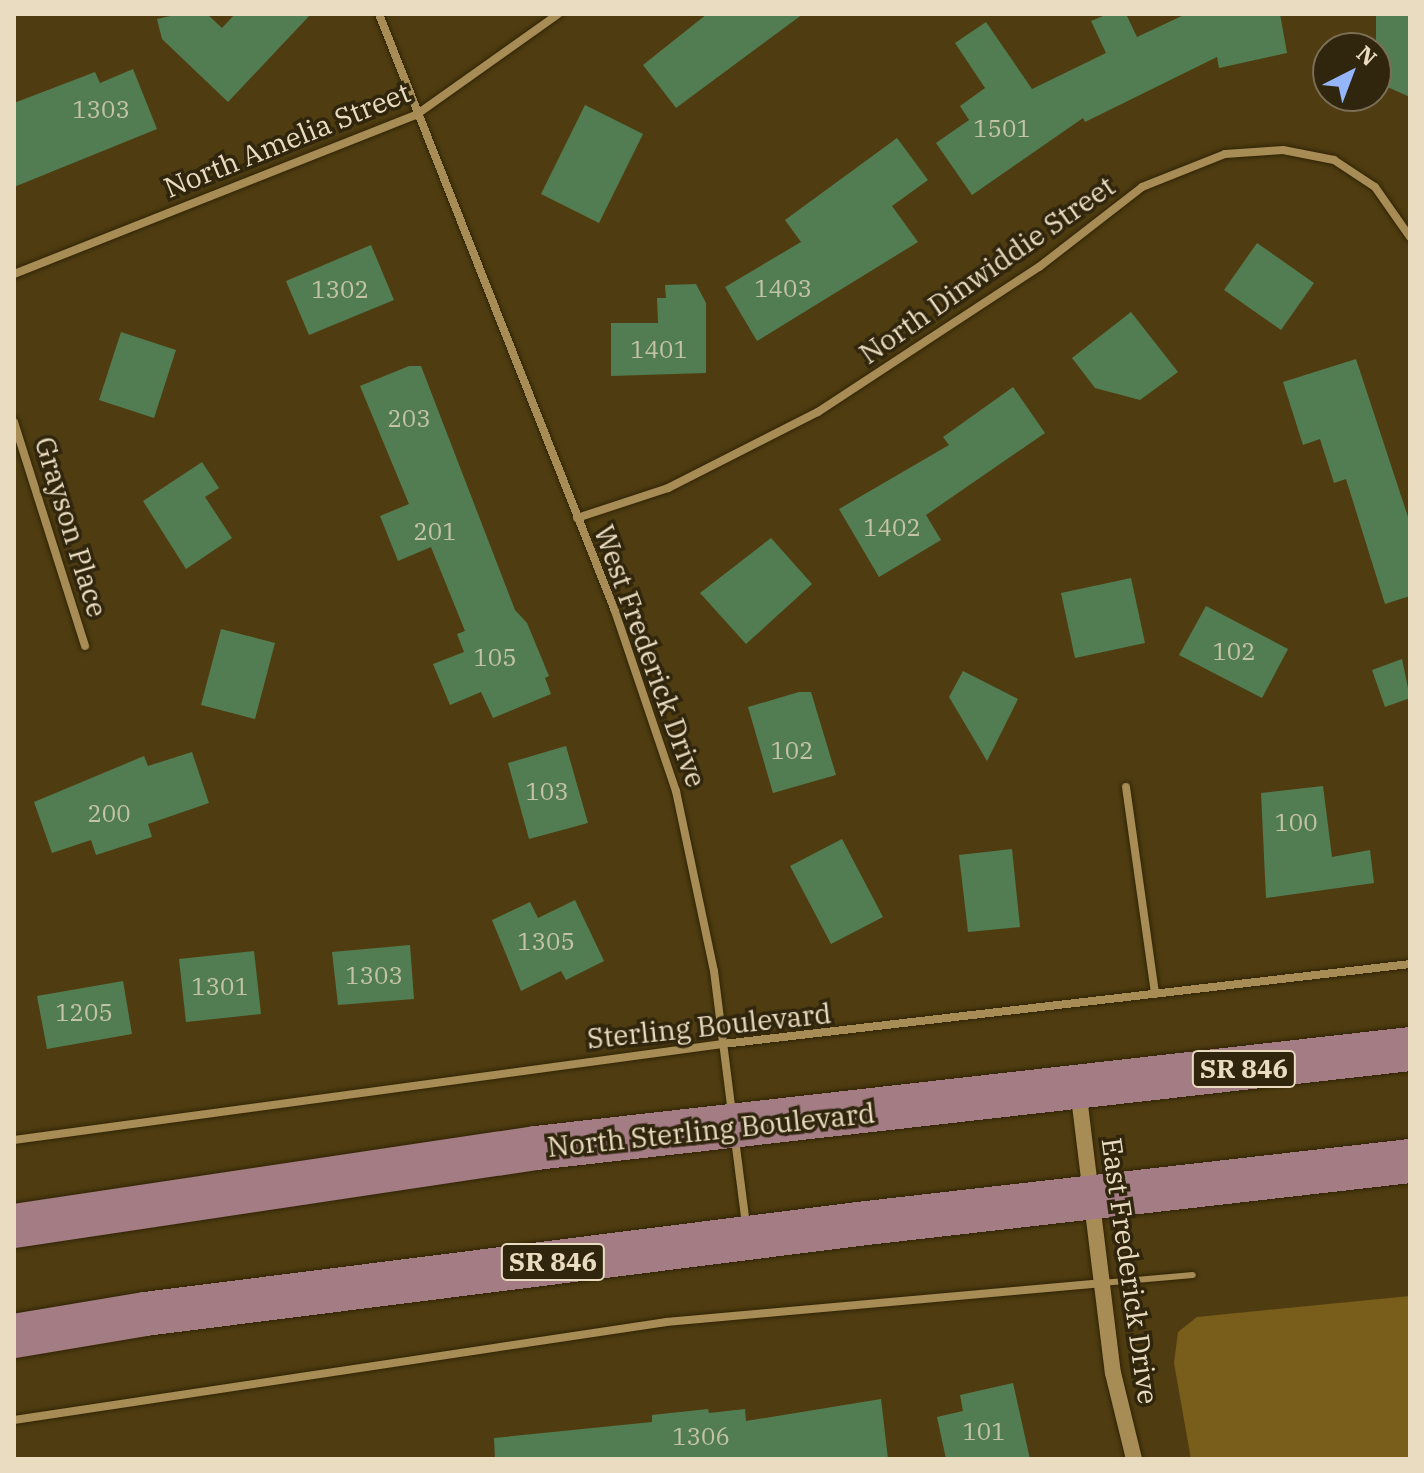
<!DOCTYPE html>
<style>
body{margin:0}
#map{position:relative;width:1424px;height:1473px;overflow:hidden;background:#4f3d11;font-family:"IBM Plex Serif",serif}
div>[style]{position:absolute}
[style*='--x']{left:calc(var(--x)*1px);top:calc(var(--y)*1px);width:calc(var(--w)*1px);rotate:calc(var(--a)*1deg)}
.green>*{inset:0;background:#795d1b}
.building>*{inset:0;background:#527d52}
.roads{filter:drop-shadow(0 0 2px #312406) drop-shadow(0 0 2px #312406)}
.lane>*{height:6px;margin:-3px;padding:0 3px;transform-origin:3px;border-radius:3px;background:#a78c55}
.street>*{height:8px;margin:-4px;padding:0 4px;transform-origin:4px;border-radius:4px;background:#a78c55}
.secondary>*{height:16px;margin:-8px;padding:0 8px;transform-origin:8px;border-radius:8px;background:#a78c55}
.primary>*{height:44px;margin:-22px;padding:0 22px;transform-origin:22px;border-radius:22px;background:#a37c84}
span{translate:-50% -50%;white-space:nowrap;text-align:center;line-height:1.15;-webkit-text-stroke:7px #30250d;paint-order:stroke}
.number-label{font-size:24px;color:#c4c4a4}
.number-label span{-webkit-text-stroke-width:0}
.shield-label span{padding:2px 6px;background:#30250d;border:2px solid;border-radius:6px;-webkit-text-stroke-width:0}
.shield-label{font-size:26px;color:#eadcc0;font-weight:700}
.street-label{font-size:28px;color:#eadcc0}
.frame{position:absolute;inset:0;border:16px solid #eadcc0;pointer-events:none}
.north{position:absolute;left:1312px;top:32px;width:80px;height:80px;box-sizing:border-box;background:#30250d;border:2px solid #7a6e55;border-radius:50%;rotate:42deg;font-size:22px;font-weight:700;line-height:32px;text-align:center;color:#eadcc0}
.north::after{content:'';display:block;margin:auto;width:28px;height:36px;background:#95b6fd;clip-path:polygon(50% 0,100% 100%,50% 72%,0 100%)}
</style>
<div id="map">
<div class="green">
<i style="clip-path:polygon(1410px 1296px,1410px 1459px,1191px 1459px,1174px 1363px,1178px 1332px,1197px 1317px)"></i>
</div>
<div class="building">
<i style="clip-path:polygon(179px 14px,207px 14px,222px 28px,235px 14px,311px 14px,228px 102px,162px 39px,157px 19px)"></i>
<i style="clip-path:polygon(707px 14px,803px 14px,676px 108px,643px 65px)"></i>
<i style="clip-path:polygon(1108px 14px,1126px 14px,1137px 37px,1186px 14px,1280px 14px,1287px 53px,1219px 68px,1217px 57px,1085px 122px,1083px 118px,972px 195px,936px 143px,969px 120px,960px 106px,985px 88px,955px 43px,986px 22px,1032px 89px,1106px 53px,1091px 21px)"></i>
<i style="clip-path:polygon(1376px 14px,1410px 14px,1410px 97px,1376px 82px)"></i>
<i style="clip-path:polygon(133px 69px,157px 129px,14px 187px,14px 103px,95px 72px,100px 83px)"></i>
<i style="clip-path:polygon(585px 105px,643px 134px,599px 223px,541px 194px)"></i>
<i style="clip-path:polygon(897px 138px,928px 180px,892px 206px,918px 242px,757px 341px,725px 287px,801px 242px,785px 220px)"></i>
<i style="clip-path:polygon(1257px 243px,1314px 283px,1281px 330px,1224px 290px)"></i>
<i style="clip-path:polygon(371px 245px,394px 300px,309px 335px,286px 281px)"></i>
<i style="clip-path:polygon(696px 284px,706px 303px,706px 373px,611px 376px,611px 323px,658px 323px,657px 298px,666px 298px,665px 285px)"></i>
<i style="clip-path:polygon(1131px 312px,1178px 372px,1140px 400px,1095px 388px,1072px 358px)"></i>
<i style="clip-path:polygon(121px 332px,176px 350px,154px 418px,99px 400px)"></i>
<i style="clip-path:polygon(1356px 359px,1410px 523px,1410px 596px,1385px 604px,1346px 479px,1334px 483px,1320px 439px,1303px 445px,1283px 382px)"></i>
<i style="clip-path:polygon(409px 366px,421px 366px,515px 610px,527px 623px,549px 676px,545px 678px,551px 694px,493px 718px,481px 692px,450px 705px,433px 664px,464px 652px,457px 634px,465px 631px,431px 547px,398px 561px,380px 516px,409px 504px,360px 386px)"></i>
<i style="clip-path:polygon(1013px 387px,1045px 433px,926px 515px,941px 540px,879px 577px,839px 509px,949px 445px,943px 437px)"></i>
<i style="clip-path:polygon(202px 462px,219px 488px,205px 497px,232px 538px,186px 569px,143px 501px)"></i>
<i style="clip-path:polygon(771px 538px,812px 584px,746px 644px,700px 593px)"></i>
<i style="clip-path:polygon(1131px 578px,1145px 643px,1075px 658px,1061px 593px)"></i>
<i style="clip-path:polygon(1206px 606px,1288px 649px,1262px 698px,1179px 655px)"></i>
<i style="clip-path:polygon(221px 629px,275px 643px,255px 719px,201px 705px)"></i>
<i style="clip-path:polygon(1402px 659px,1410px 698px,1385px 707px,1372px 670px)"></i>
<i style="clip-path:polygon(963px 671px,1018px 699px,987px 761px,949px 697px)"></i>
<i style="clip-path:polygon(799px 692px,811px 692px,836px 775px,773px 793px,748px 707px)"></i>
<i style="clip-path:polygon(566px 746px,588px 823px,529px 839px,508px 763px)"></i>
<i style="clip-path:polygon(192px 752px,209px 803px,148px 824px,152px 837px,96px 855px,91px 840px,52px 853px,34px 802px,144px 756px,148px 766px)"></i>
<i style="clip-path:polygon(1323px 786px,1332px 857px,1370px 850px,1374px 883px,1266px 898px,1261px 793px)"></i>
<i style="clip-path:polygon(842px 839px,883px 917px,831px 944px,790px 866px)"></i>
<i style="clip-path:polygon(1012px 849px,1020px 927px,968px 932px,959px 855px)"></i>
<i style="clip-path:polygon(575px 900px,604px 961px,566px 980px,561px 971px,521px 991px,492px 920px,530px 902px,538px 918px)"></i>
<i style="clip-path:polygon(410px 945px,414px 999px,338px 1005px,332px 952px)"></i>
<i style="clip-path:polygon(254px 951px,261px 1014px,186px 1022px,179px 959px)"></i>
<i style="clip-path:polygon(123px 981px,132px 1034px,47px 1049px,37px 996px)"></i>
<i style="clip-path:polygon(1013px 1383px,1030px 1459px,946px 1459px,937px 1417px,963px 1411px,960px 1395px)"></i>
<i style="clip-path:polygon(881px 1399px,888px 1459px,495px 1459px,494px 1438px,652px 1422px,652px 1415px,708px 1409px,709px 1413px,745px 1409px,746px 1421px)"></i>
</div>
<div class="roads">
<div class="lane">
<i style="--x:1102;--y:1283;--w:91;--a:-5"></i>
</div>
<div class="street">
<i style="--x:379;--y:14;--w:642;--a:68.43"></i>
<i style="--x:615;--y:611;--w:190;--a:71.3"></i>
<i style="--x:676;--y:791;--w:184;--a:78.1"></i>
<i style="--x:714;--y:971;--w:144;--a:82.8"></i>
<i style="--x:14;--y:274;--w:432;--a:-21.6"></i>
<i style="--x:416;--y:115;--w:174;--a:-35.4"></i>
<i style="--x:14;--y:422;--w:235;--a:72.4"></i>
<i style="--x:577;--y:518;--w:96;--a:-18.2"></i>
<i style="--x:668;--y:488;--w:168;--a:-26.9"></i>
<i style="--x:818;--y:412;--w:264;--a:-33.3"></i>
<i style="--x:1039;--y:267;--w:130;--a:-37.8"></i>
<i style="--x:1142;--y:187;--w:89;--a:-21.7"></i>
<i style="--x:1225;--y:154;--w:58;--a:-3.9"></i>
<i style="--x:1283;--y:150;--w:52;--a:11.1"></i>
<i style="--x:1334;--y:160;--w:49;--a:33.4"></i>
<i style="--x:1375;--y:187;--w:61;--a:55"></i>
<i style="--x:1126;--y:787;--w:209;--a:82"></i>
<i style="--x:735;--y:1139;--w:87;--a:82.7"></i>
<i style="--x:14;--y:1140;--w:715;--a:-7.71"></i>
<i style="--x:723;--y:1044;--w:692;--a:-6.64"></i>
<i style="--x:14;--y:1420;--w:660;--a:-8.54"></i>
<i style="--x:667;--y:1322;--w:437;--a:-5.1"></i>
</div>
<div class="secondary">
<i style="--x:1078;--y:1089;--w:286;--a:83"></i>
<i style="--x:1113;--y:1373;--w:89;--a:76.3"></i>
</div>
<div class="primary">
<i style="--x:14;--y:1226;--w:528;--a:-8.5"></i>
<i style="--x:536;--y:1148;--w:880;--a:-6.46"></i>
<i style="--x:14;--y:1336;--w:133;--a:-9.5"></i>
<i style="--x:145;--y:1314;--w:719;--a:-7.19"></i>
<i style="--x:858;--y:1224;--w:556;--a:-6.51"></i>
</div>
</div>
<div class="number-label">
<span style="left:101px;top:110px">1303</span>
<span style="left:1002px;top:129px">1501</span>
<span style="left:783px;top:289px">1403</span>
<span style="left:340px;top:290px">1302</span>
<span style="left:659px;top:350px">1401</span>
<span style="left:409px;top:419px">203</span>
<span style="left:892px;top:528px">1402</span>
<span style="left:435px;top:532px">201</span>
<span style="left:1234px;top:652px">102</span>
<span style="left:495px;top:658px">105</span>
<span style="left:792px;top:751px">102</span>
<span style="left:547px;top:792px">103</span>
<span style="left:109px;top:814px">200</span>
<span style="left:1296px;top:823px">100</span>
<span style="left:546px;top:942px">1305</span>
<span style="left:374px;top:976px">1303</span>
<span style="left:220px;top:987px">1301</span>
<span style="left:84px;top:1013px">1205</span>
<span style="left:984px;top:1432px">101</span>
<span style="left:701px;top:1437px">1306</span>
</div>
<div class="shield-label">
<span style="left:1244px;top:1069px">SR 846</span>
<span style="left:553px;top:1262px">SR 846</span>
</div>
<div class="street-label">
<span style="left:287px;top:140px;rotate:-22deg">North Amelia Street</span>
<span style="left:987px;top:270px;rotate:-35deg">North Dinwiddie Street</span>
<span style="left:71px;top:527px;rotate:73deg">Grayson Place</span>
<span style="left:650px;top:656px;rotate:70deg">West Frederick Drive</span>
<span style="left:709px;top:1026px;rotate:-6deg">Sterling Boulevard</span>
<span style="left:711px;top:1130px;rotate:-6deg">North Sterling Boulevard</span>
<span style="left:1130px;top:1271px;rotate:82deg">East Frederick Drive</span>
</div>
<div class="frame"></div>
<div class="north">N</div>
</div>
